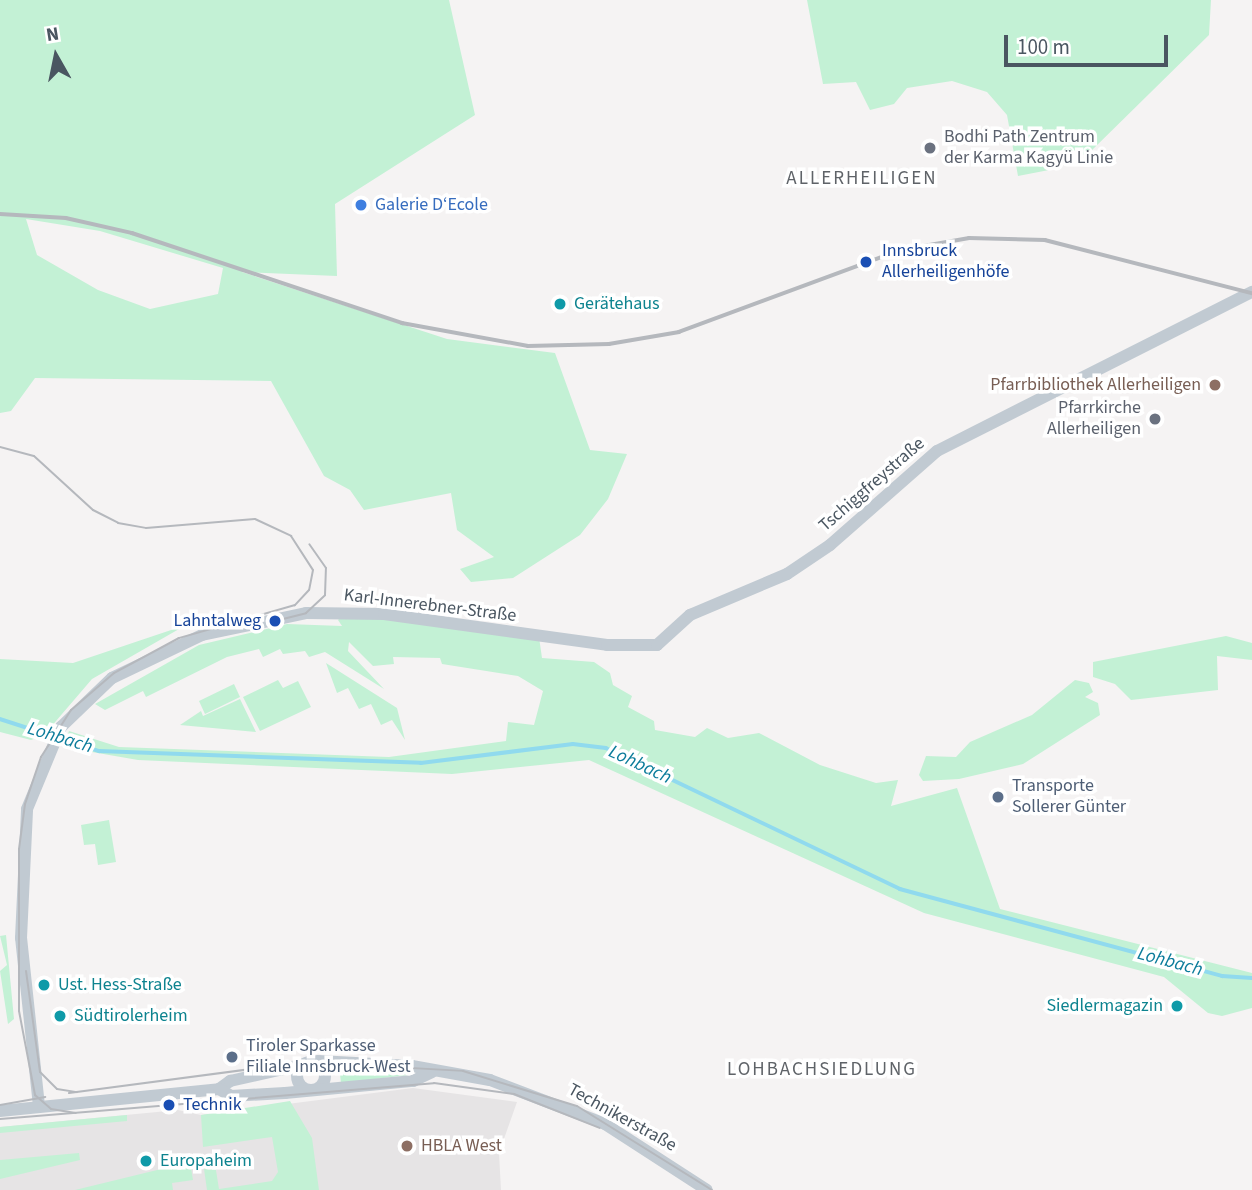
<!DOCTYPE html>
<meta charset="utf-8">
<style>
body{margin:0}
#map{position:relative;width:1252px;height:1190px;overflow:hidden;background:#f5f3f3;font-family:"Source Sans 3",sans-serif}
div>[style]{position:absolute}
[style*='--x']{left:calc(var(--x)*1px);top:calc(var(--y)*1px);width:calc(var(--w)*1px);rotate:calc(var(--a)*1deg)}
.education>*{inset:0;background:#e6e4e5}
.green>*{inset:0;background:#c3f1d5}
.stream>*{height:3.5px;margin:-1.75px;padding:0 1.75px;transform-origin:1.75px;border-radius:1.75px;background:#90daee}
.minor>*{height:12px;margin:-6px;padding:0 6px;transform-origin:6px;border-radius:6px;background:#c1cad2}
.minor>.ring{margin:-6px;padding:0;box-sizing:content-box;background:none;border:12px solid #c1cad2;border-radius:50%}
.tram>*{height:2px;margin:-1px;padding:0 1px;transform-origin:1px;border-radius:1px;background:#b5b8bd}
.rail>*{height:3.5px;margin:-1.75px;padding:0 1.75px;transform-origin:1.75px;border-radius:1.75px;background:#b5b8bd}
.dots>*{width:19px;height:19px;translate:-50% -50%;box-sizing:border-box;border:4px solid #fff;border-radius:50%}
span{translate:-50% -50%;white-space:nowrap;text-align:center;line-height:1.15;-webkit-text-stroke:7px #fff;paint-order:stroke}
.worship-label{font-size:18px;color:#5b616d}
.left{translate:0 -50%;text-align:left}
.right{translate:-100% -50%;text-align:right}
.shop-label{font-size:18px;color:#366cbe}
.transit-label{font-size:18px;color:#164399}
.culture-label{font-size:18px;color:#0d838f}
.education-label{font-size:18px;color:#785e54}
.street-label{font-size:18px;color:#4a5661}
.service-label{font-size:18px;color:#4e5e75}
.neighbourhood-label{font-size:19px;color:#5f6368;letter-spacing:2px}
.water-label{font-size:19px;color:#0c7c9b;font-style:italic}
.north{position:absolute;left:21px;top:21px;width:70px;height:70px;-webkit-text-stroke:5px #fff;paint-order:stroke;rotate:351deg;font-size:19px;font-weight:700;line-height:28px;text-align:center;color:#4a5661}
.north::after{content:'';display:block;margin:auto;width:24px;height:32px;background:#4a5661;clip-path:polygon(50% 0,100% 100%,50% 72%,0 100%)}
.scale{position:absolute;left:1004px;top:35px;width:164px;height:32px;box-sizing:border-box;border:4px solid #4a5661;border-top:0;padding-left:9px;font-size:21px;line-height:24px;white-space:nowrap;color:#4a5661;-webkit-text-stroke:5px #fff;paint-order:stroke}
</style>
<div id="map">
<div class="education">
<i style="clip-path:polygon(413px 1088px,517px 1102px,499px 1153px,501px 1190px,0 1190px,0 1127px,178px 1110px,201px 1115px)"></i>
</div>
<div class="green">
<i style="clip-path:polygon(evenodd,0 0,449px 0,475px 115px,335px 204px,337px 276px,242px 272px,447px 339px,555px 353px,590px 450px,627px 454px,608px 499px,580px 535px,513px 578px,471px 582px,460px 569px,494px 557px,457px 530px,451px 493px,364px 510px,350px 490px,324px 476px,271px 381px,35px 378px,11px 411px,0 413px,0 0,26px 219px,100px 231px,223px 268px,218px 294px,150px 309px,98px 290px,37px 255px,26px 219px)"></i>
<i style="clip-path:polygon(807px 0,1211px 0,1209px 35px,1090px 152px,1049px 170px,1018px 176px,1007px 115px,987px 92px,952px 81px,907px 88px,894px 104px,870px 110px,856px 82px,823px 84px)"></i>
<i style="clip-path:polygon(346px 612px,539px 637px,542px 658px,594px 662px,610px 673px,613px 685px,632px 696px,628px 707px,654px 721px,655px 730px,695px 737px,707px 728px,728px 738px,759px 733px,820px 765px,876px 783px,898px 780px,891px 806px,957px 788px,1000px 909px,1252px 973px,1252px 1008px,1222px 1016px,1208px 1013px,1164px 977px,924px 913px,589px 760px,452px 774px,138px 760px,63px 747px,69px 731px,119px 747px,389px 757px,506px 741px,508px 722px,534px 725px,543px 691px,518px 676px,442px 664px,440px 658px,393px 657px,394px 664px,373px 666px,349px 642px,348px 651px,384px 689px,325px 652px,309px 657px,305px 651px,283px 654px,280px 649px,263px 657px,259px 649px,227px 657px,146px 697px,143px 691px,105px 710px,95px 704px,199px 645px,287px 624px,342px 626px,338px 620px)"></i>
<i style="clip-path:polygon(186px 625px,92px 679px,44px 735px,31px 740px,0 732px,0 659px,73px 663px)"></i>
<i style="clip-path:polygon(1226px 636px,1252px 643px,1252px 660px,1217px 656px,1218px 690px,1131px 700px,1115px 684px,1093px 677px,1093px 662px)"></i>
<i style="clip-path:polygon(326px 663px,397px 708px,405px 740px,392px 720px,381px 725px,371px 704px,359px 709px,348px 688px,337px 693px)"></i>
<i style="clip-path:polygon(278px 680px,283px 688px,298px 681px,311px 707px,260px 731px,243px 697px)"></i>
<i style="clip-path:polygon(1075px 680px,1089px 683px,1093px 692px,1085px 697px,1098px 703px,1100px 715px,1023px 764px,959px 779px,923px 781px,919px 775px,926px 756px,956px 757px,970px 742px,1032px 715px)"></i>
<i style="clip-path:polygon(234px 684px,240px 697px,205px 714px,199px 701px)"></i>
<i style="clip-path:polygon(240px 699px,256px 732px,180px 725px,201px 711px,203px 716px)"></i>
<i style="clip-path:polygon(109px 820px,116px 862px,98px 865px,95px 844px,84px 845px,81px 825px)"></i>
<i style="clip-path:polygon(6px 935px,14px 1019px,8px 1024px,0 971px,7px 965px,0 936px)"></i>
<i style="clip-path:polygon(339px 1065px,409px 1069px,409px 1075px,341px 1083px)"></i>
<i style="clip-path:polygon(290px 1101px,312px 1138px,319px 1190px,207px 1190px,204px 1169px,215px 1164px,219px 1189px,272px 1181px,278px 1172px,272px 1137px,203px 1147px,201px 1115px)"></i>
<i style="clip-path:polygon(127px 1115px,127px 1121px,0 1133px,0 1127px)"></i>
<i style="clip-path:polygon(79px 1153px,80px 1160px,0 1179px,0 1160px)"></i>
<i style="clip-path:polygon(190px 1162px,193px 1180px,172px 1183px,173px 1190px,75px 1190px)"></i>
</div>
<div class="stream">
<i style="--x:0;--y:719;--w:104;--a:17.9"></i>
<i style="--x:99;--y:751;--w:322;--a:2.1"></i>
<i style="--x:421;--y:763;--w:153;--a:-7.1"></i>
<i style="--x:573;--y:744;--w:33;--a:7"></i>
<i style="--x:606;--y:748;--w:326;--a:25.6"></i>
<i style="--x:900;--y:889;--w:334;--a:15.1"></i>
<i style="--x:1222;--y:976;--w:30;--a:4"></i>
</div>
<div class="minor">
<i class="ring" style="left:297px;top:1062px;width:16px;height:16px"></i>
<i style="--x:219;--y:1089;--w:14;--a:-36"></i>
<i style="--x:230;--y:1081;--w:90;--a:-12.8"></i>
<i style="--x:318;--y:1061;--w:94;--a:3"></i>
<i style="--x:412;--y:1066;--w:79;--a:10.2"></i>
<i style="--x:490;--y:1080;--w:123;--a:20.9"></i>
<i style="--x:605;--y:1124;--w:121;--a:32.9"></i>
<i style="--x:39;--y:1106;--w:169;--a:-96.1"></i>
<i style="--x:21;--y:938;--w:129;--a:-87.3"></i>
<i style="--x:27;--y:809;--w:89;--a:-67.5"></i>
<i style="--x:61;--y:727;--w:71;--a:-43.9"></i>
<i style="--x:112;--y:678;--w:100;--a:-25.5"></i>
<i style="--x:202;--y:635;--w:106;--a:-11.9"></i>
<i style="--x:306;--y:613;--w:78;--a:0.7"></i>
<i style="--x:384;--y:614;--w:225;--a:7.9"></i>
<i style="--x:607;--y:645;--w:50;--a:0"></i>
<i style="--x:657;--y:645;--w:45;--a:-42.3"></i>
<i style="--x:690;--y:615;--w:105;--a:-22.9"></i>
<i style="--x:787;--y:574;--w:52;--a:-34"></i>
<i style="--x:830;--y:545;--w:142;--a:-41.3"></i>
<i style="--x:937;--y:451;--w:353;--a:-26.8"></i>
<i style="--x:0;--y:1111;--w:220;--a:-5.7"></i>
<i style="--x:219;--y:1089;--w:14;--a:30"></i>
<i style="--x:231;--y:1096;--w:54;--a:-3.2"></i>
<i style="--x:285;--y:1093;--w:129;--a:-5.4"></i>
<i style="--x:413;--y:1081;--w:21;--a:-25"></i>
</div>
<div class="tram">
<i style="--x:0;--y:447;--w:35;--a:15"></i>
<i style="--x:34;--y:456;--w:80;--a:42.5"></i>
<i style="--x:93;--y:510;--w:28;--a:27"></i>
<i style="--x:118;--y:523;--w:28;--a:10"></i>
<i style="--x:146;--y:528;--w:109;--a:-4.7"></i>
<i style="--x:255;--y:519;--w:40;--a:25"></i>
<i style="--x:291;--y:536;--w:40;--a:57.1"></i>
<i style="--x:313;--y:570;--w:20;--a:101"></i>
<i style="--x:309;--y:590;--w:21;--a:133"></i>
<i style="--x:295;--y:605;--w:121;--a:164.1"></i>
<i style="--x:179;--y:638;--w:74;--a:151.7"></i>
<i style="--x:114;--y:673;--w:57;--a:139.3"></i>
<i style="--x:71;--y:710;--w:56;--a:122.6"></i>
<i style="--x:41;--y:757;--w:50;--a:108.8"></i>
<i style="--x:25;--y:804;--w:45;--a:97.6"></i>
<i style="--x:19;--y:849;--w:162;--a:90"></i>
<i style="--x:19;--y:1011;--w:86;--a:79.2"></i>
<i style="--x:35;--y:1095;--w:21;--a:41"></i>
<i style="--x:51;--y:1109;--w:25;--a:9"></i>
<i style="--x:275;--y:621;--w:32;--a:-14"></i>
<i style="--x:306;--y:613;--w:26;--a:-43"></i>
<i style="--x:325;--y:595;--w:27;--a:-88"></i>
<i style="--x:326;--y:568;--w:29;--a:-125"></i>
<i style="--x:26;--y:971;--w:102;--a:82.1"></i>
<i style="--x:40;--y:1072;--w:24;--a:45"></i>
<i style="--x:57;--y:1089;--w:20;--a:9"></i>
<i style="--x:69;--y:1093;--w:237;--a:-7.5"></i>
<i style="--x:304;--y:1062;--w:159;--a:3.2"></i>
<i style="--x:463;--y:1071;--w:119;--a:17.1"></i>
<i style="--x:577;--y:1106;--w:159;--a:31.9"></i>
<i style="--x:0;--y:1105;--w:46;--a:-10.1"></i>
<i style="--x:0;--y:1119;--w:435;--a:-4.7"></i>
<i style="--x:434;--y:1083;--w:81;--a:7.8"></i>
<i style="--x:514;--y:1094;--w:92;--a:21.6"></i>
</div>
<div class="rail">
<i style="--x:0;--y:214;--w:66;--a:3.5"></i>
<i style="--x:66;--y:218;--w:68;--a:12.8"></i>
<i style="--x:132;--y:233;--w:285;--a:18.4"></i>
<i style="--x:402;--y:323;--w:128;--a:10.3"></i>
<i style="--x:528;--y:346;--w:81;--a:-1.4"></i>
<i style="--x:609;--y:344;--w:71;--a:-9.7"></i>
<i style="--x:679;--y:332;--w:237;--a:-20.3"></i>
<i style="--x:901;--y:250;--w:69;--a:-10"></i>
<i style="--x:969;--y:238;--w:76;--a:1.5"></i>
<i style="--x:1045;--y:240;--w:214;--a:14.4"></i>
</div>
<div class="dots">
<i style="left:930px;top:148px;background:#6b7280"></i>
<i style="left:361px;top:205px;background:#3f7fe0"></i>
<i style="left:866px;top:262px;background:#1a4fb4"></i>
<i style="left:560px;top:304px;background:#0f9aa8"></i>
<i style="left:1215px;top:385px;background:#8d6e63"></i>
<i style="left:1155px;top:419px;background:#6b7280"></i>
<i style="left:275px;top:621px;background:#1a4fb4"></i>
<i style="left:998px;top:797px;background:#5c6f8a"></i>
<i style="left:44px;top:985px;background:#0f9aa8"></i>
<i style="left:1177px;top:1006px;background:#0f9aa8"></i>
<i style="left:60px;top:1016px;background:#0f9aa8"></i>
<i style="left:232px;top:1057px;background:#5c6f8a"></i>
<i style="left:169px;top:1105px;background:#1a4fb4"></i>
<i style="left:407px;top:1146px;background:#8d6e63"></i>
<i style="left:146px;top:1161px;background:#0f9aa8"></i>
</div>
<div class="worship-label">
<span class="left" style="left:944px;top:148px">Bodhi Path Zentrum<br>der Karma Kagyü Linie</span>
<span class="right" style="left:1141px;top:419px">Pfarrkirche<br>Allerheiligen</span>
</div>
<div class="shop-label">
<span class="left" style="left:375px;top:205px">Galerie D‘Ecole</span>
</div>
<div class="transit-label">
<span class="left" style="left:882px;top:262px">Innsbruck<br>Allerheiligenhöfe</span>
<span class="right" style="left:261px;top:621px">Lahntalweg</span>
<span class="left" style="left:183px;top:1105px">Technik</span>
</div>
<div class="culture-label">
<span class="left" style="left:574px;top:304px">Gerätehaus</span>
<span class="left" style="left:58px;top:985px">Ust. Hess-Straße</span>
<span class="right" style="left:1163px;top:1006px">Siedlermagazin</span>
<span class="left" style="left:74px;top:1016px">Südtirolerheim</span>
<span class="left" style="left:160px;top:1161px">Europaheim</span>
</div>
<div class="education-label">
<span class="right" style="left:1201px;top:385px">Pfarrbibliothek Allerheiligen</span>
<span class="left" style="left:421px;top:1146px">HBLA West</span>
</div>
<div class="street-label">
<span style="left:872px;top:485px;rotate:-41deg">Tschiggfreystraße</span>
<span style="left:430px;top:606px;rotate:7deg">Karl-Innerebner-Straße</span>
<span style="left:622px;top:1118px;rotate:29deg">Technikerstraße</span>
</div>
<div class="service-label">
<span class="left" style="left:1012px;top:797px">Transporte<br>Sollerer Günter</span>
<span class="left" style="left:246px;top:1057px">Tiroler Sparkasse<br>Filiale Innsbruck-West</span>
</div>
<div class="neighbourhood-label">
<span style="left:862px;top:179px">ALLERHEILIGEN</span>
<span style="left:822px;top:1070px">LOHBACHSIEDLUNG</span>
</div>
<div class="water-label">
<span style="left:60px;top:738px;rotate:17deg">Lohbach</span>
<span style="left:640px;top:765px;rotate:25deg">Lohbach</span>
<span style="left:1170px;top:962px;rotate:15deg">Lohbach</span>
</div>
<div class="north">N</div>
<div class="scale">100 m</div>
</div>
